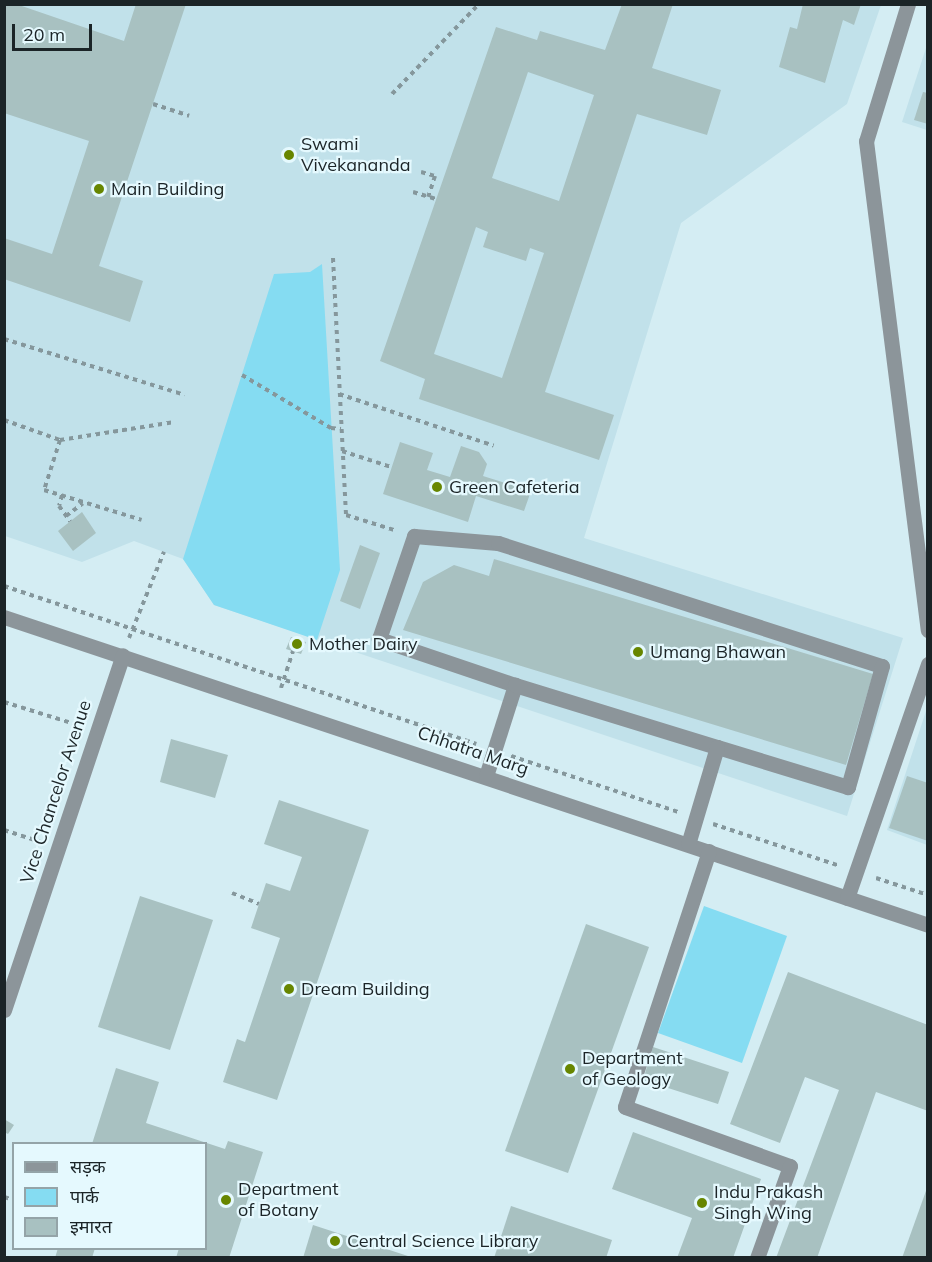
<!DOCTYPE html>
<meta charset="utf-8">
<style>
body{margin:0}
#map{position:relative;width:932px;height:1262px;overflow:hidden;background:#d4edf3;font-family:Mulish,"Noto Sans Devanagari",sans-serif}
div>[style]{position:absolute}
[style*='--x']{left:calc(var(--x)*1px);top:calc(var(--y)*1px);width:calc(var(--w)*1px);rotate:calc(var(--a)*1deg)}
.built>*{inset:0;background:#c1e1ea}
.green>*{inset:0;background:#85dcf2}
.building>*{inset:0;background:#a8c1c1}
.path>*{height:4px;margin-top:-2px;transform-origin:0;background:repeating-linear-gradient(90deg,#85979c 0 4.5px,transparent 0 9px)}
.minor>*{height:15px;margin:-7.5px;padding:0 7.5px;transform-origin:7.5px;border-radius:7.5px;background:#8c959a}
.dots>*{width:16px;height:16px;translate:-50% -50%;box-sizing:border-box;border:3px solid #e5f9fe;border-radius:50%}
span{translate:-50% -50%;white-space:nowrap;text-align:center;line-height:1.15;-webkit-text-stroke:4.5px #e5f9fe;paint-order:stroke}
.poi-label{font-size:18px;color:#1b2427}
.left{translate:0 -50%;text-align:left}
.street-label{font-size:18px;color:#1b2427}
.frame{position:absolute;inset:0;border:6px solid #1b2427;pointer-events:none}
.legend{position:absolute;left:12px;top:1142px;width:195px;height:108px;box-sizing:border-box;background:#e5f9fe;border:2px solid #94a4a8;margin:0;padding:8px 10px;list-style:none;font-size:18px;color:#1b2427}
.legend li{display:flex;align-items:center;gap:12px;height:30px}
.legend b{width:30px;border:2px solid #94a4a8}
.scale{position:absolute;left:12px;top:24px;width:80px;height:27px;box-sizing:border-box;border:3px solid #1b2427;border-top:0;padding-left:8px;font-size:18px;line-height:21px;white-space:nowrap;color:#1b2427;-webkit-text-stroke:4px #e5f9fe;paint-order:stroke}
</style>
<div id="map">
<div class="built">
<i style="clip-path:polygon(5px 5px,881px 5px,847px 104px,681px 223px,584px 538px,903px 638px,847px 816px,214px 605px,183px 559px,134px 541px,82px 562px,5px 536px)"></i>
<i style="clip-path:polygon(927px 45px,927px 130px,902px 122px)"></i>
<i style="clip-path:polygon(927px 708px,927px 845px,887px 830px)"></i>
</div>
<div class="green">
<i style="clip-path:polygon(322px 264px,340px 570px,317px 640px,214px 605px,183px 559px,274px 274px,310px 272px)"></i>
<i style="clip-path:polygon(704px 906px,787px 936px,742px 1063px,658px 1033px)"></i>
</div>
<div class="building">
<i style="clip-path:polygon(4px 4px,16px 4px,124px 41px,136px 4px,186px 4px,99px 266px,143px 281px,130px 322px,4px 279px,4px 238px,52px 254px,89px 141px,4px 113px)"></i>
<i style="clip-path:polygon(evenodd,622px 4px,673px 4px,652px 68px,721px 90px,707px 135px,637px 114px,545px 392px,614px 415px,599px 460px,419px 399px,425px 379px,380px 361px,496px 27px,537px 40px,540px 31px,605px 50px,622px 4px,528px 72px,594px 95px,559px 201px,492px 178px,528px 72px,622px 4px,476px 227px,488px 232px,483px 247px,526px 261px,530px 248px,544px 253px,502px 378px,434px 354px,476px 227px)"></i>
<i style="clip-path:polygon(803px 4px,861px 4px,854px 25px,843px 20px,825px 83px,779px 67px,790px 27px,797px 29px)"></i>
<i style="clip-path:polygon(923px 92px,928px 93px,928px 124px,914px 120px)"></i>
<i style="clip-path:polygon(400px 442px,433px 453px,427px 470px,450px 477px,461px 446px,479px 452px,487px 464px,483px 476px,531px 491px,524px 511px,476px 496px,468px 522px,383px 494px)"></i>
<i style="clip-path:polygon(82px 512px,96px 533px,73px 551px,58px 531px)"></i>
<i style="clip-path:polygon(360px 545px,380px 553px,360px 609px,340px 601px)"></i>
<i style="clip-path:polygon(494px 559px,873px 674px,846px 765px,403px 630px,423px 582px,454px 565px,489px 576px)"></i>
<i style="clip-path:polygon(291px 637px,306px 642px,301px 654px,286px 649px)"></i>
<i style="clip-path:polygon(171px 739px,228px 755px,215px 798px,160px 782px)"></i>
<i style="clip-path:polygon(907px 776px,928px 783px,928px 841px,889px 828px)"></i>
<i style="clip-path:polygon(279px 800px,369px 830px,277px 1100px,223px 1082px,237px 1039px,245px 1042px,280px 938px,251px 928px,266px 883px,290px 891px,302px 857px,264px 844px)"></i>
<i style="clip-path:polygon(140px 896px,213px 920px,170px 1050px,98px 1027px)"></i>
<i style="clip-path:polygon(586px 924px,649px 947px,568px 1173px,505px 1151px)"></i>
<i style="clip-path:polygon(788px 972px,928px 1025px,928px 1111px,876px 1092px,817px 1258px,776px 1258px,839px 1090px,805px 1077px,780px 1143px,730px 1124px)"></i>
<i style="clip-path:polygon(653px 1047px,729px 1072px,718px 1104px,643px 1080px)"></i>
<i style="clip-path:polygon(116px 1068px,159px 1082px,146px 1123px,225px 1149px,228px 1141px,263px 1152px,229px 1258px,176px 1258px,179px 1248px,206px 1248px,206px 1144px,92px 1144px)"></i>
<i style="clip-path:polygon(4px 1119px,14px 1125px,8px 1134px,4px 1132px)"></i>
<i style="clip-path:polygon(633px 1132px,761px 1179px,733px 1258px,677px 1258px,692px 1218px,612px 1189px)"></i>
<i style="clip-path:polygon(927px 1188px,928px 1258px,902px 1258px)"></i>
<i style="clip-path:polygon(511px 1206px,612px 1240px,606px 1258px,494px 1258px)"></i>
<i style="clip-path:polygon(313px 1225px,411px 1257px,410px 1258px,303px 1258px)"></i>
<i style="clip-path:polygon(58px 1248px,95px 1248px,92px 1258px,55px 1258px)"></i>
</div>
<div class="path">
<i style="--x:392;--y:94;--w:125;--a:-46"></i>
<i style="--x:153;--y:104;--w:38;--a:18"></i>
<i style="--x:421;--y:172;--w:15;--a:16"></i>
<i style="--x:435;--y:176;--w:22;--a:108"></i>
<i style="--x:413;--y:192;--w:24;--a:17"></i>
<i style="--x:333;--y:258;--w:257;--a:87.1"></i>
<i style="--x:346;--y:515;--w:50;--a:17.4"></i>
<i style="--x:4;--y:339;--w:189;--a:17.2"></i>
<i style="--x:242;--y:375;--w:104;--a:30.8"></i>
<i style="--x:331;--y:428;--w:10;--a:6"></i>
<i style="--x:339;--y:394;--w:163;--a:18.5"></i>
<i style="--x:4;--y:420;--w:59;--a:19.7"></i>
<i style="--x:60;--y:440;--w:116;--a:-8.9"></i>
<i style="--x:60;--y:440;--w:52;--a:107.7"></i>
<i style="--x:44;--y:490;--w:102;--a:17"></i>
<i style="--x:342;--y:451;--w:52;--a:18.1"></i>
<i style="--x:62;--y:495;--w:11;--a:105"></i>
<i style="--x:59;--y:506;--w:19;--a:54"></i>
<i style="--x:66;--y:516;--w:21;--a:-37"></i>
<i style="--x:4;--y:586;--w:498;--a:18.5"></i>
<i style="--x:129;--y:638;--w:93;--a:-67.9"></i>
<i style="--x:281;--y:688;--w:39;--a:-72"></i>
<i style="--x:4;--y:702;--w:77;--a:17.3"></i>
<i style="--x:511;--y:756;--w:176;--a:18.5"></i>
<i style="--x:713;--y:824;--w:131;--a:18.3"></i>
<i style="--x:4;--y:830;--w:39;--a:18"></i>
<i style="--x:876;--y:878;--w:55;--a:18.1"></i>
<i style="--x:232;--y:893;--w:29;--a:22"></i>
<i style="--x:4;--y:1197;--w:10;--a:17"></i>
</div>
<div class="minor">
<i style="--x:908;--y:4;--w:143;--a:107"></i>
<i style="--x:866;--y:141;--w:493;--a:82.8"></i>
<i style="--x:4;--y:617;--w:974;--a:18.43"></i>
<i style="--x:515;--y:685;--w:144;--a:-161.3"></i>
<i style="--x:379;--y:639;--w:109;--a:-71.2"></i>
<i style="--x:414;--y:536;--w:84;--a:4.8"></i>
<i style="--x:498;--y:543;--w:403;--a:17.8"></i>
<i style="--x:882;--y:666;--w:126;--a:105.7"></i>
<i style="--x:848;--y:787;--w:137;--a:-163"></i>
<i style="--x:486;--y:776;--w:96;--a:-72.3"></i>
<i style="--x:515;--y:685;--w:211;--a:17.1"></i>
<i style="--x:717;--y:747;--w:101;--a:106.6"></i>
<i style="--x:709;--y:851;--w:269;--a:108.2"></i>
<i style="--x:625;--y:1107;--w:175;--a:19.7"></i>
<i style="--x:790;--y:1166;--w:98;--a:109.7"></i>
<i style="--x:847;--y:898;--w:248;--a:-70.9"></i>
<i style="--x:4;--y:1010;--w:374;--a:-71.5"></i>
</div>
<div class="dots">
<i style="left:289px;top:155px;background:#678600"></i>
<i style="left:99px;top:189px;background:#678600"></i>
<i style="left:437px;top:487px;background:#678600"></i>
<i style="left:297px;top:644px;background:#678600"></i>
<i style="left:638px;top:652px;background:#678600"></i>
<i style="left:289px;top:989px;background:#678600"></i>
<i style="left:570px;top:1069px;background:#678600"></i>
<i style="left:226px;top:1200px;background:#678600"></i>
<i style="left:702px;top:1203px;background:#678600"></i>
<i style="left:335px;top:1241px;background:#678600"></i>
</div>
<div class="poi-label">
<span class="left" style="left:301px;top:155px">Swami<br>Vivekananda</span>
<span class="left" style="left:111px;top:189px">Main Building</span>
<span class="left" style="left:449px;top:487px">Green Cafeteria</span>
<span class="left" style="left:309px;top:644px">Mother Dairy</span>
<span class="left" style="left:650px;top:652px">Umang Bhawan</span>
<span class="left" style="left:301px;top:989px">Dream Building</span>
<span class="left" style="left:582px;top:1069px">Department<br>of Geology</span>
<span class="left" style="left:238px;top:1200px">Department<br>of Botany</span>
<span class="left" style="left:714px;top:1203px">Indu Prakash<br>Singh Wing</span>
<span class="left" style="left:347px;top:1241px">Central Science Library</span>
</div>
<div class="street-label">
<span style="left:473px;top:751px;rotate:19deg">Chhatra Marg</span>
<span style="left:56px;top:792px;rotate:-72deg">Vice Chancelor Avenue</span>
</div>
<div class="frame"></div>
<ul class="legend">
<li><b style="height:8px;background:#8c959a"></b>सड़क</li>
<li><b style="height:16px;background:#85dcf2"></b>पार्क</li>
<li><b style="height:16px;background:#a8c1c1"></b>इमारत</li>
</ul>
<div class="scale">20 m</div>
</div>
